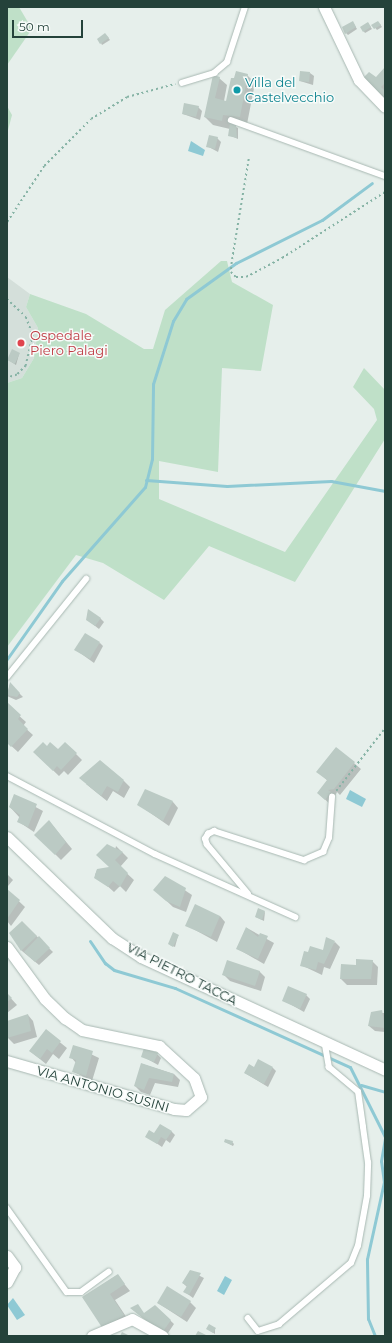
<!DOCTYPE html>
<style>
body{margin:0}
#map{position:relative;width:392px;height:1343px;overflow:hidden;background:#e6efeb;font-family:Montserrat,sans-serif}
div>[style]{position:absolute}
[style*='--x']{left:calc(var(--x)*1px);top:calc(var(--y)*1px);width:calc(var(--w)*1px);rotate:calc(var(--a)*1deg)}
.built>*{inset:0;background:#d4dfda}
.green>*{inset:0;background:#bfe0c8}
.water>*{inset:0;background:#8ec9d4}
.shadow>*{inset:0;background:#0003}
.stream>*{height:3px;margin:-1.5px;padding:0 1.5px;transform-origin:1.5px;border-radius:1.5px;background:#8ec9d4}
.building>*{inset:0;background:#bbcac4}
.path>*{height:1.5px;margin-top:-0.75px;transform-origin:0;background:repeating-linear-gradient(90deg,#86b3a5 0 2px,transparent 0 5px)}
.roads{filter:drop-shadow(0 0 1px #a8b8b2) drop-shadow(0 0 1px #a8b8b2)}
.lane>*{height:5.5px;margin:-2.75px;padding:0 2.75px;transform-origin:2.75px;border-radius:2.75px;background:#fff}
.street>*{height:11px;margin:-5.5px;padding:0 5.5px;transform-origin:5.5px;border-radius:5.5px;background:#fff}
.dots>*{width:11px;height:11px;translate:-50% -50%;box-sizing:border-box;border:2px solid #f7fbf9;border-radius:50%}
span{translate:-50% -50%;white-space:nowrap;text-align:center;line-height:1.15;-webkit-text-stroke:3px #f7fbf9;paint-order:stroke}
.culture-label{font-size:13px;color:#0d838f}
.left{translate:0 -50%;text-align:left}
.health-label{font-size:13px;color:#be3a42}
.street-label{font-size:13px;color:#24423a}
.frame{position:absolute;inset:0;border:8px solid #24423a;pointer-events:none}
.scale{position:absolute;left:12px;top:20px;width:71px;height:18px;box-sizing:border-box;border:2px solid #24423a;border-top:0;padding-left:5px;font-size:12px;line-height:14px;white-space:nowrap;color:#24423a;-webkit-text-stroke:3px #f7fbf9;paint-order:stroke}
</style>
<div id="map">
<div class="built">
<i style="clip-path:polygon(7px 277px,30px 294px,26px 307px,38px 328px,34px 358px,22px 378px,7px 383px)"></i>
</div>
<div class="green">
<i style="clip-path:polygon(7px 7px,19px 7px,32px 29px,7px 65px)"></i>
<i style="clip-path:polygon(7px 106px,12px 115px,7px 134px)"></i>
<i style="clip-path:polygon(221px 261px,227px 261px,232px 282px,273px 305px,261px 371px,222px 368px,218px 472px,159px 461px,159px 499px,285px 552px,377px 420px,374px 409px,353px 387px,364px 368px,385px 390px,385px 439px,295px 582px,209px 546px,164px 600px,103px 563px,76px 555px,7px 647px,7px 383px,22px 378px,34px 358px,38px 328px,26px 307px,30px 294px,86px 314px,144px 349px,153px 349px,165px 310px)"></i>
</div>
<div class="water">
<i style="clip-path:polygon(191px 141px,205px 150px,203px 156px,188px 151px)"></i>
<i style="clip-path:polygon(350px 790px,366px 799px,362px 807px,346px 799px)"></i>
<i style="clip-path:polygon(225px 1276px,232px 1280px,224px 1295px,217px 1291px)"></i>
<i style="clip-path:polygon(13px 1298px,25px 1315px,17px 1320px,7px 1305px)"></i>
</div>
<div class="shadow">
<i style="clip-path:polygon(368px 23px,372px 29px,365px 33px,361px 27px)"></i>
<i style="clip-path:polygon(354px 24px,357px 29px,348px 35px,346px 33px)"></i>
<i style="clip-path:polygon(380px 24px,382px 27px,377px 30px,373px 25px)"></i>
<i style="clip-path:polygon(107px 36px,110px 40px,102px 45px,101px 43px)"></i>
<i style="clip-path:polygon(385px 69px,385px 98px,376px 79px)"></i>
<i style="clip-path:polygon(310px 73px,314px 76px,313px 85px,300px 81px)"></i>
<i style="clip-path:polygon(247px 75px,255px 83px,247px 124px,230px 124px,238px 128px,238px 139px,229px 135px,230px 129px,213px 125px,205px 117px,219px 78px,227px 85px,224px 101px,227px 102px)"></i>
<i style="clip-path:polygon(198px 107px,202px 111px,200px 120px,183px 114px)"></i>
<i style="clip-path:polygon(217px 138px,221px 142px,218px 152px,207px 146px)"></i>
<i style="clip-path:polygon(19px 354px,16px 365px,10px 361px)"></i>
<i style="clip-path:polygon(100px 618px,104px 622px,99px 629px,90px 622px)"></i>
<i style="clip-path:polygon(100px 643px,103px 646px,94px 663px,76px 650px)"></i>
<i style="clip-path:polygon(10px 684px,23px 697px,16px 700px,7px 696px)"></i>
<i style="clip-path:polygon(7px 705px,26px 722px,23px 726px,33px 735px,18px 752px,7px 742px)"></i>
<i style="clip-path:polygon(65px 743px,82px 760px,68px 775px,64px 771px,59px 776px,34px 752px,47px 747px,58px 751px)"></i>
<i style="clip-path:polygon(336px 748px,361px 769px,340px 795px,337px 792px,331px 805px,318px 793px,328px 781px,318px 772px)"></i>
<i style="clip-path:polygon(124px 781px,130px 787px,124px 798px,113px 791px,107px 801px,86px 784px)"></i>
<i style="clip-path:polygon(15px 796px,43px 811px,34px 832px,19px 822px,20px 818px,10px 807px)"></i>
<i style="clip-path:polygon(173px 802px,178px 808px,169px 826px,139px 805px)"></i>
<i style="clip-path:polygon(49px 821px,72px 849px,61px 860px,36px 835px)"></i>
<i style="clip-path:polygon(116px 846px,128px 858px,120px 867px,134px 880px,126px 892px,120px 886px,114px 892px,95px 875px,97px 870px,111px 868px)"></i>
<i style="clip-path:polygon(7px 874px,13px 880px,8px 886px,7px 884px)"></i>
<i style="clip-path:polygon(165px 877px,192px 895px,186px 912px,173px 907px,155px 890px)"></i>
<i style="clip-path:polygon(7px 890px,25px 907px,11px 926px,7px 921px)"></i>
<i style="clip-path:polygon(265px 912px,264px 921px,256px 917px)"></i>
<i style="clip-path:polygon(220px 916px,225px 922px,217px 942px,186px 925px)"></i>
<i style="clip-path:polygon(22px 922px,53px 952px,39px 965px,22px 951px,10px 933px)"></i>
<i style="clip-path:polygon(247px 928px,274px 943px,264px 964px,238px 949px)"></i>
<i style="clip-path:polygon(178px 936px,175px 947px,170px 945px)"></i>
<i style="clip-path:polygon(335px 942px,340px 947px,330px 969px,324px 967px,322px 975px,301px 965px)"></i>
<i style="clip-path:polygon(372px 961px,378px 967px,377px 985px,347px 985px,341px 979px,357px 966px)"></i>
<i style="clip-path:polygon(259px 971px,265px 977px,261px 991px,230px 981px,224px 975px)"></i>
<i style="clip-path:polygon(7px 994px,17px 1005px,7px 1013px)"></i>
<i style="clip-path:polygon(306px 995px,310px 999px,304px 1012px,283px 1000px)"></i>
<i style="clip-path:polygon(372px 1013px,385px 1013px,385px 1032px,375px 1031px,369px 1026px)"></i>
<i style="clip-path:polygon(28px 1015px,33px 1021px,37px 1037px,14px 1044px,8px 1038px,7px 1022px)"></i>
<i style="clip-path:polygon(46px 1031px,67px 1048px,59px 1059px,53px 1054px,46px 1064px,30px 1051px)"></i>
<i style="clip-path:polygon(74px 1046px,99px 1058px,92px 1081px,74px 1072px,76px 1063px,71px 1057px)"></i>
<i style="clip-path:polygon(157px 1054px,161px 1058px,158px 1065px,142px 1056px)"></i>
<i style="clip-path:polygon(142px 1064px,174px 1074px,180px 1080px,178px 1087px,155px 1083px,150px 1095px,141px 1092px,135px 1086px)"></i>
<i style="clip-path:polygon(254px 1068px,273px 1068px,276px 1071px,268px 1087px,245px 1073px)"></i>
<i style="clip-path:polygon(171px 1131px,175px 1135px,170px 1143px,166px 1140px,162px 1147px,146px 1136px)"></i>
<i style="clip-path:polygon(225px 1142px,232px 1142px,234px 1144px,233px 1146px)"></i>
<i style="clip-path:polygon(190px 1271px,204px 1278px,193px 1298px,185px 1292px,187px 1287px,183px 1283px)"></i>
<i style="clip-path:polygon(117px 1275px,130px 1291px,115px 1300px,129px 1321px,109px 1334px,83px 1298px)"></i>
<i style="clip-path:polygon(190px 1302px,196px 1308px,187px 1322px,158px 1303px)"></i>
<i style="clip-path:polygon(155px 1306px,174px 1324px,166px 1336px,132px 1309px,145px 1315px)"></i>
<i style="clip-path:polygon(215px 1329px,215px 1334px,209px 1330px)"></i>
</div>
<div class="stream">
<i style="--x:146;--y:480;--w:81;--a:4.2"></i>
<i style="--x:227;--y:486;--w:104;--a:-2.8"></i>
<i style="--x:331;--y:481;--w:55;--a:10.5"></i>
<i style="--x:7;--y:659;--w:95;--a:-54.8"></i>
<i style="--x:62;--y:581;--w:125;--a:-48.6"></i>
<i style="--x:145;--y:487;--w:29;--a:-76"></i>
<i style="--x:152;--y:459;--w:75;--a:-89.2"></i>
<i style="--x:153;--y:384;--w:66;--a:-72.4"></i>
<i style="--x:173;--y:321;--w:26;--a:-59"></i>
<i style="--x:186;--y:299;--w:62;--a:-35.8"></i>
<i style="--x:236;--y:263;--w:96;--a:-26.6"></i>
<i style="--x:322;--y:220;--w:62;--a:-36.5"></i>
<i style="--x:90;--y:941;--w:27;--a:56"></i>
<i style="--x:105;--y:963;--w:11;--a:38"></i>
<i style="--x:114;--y:970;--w:64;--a:16.4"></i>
<i style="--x:175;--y:988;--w:192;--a:24.3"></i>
<i style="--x:350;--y:1067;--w:78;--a:63.4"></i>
<i style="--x:361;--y:1085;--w:25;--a:16"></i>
<i style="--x:375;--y:1336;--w:18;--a:-112"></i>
<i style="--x:368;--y:1319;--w:60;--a:-91"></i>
<i style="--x:367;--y:1259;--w:79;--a:-77.6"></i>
<i style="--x:384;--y:1182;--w:21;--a:-98"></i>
<i style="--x:381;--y:1161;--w:23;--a:-80"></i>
</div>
<div class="building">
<i style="clip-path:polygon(353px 21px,356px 27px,345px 34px,342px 27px)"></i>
<i style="clip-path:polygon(378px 21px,381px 25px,374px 29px,371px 25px)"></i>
<i style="clip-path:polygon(368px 22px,371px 27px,363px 32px,360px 27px)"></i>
<i style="clip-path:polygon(105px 33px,109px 38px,100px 44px,97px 39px)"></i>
<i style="clip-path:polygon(385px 67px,385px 83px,381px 87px,385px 91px,385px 100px,363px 78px,369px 72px,376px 77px)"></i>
<i style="clip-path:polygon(236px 71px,248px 74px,240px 117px,223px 115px,222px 121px,204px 117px,213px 75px,220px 77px,215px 98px,226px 101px,231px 78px,234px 78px)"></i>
<i style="clip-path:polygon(300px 71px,310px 72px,309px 82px,299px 81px)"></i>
<i style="clip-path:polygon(184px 103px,199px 106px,196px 117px,182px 114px)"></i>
<i style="clip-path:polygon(230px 123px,236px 125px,237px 138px,228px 136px)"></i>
<i style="clip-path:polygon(209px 135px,218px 137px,215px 149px,206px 147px)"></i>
<i style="clip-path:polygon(12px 349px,20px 353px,15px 364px,7px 360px)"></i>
<i style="clip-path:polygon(88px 609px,101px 618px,95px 626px,86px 620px)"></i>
<i style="clip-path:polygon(85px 633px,100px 642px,90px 659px,74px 650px)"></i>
<i style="clip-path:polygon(10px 682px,20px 693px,17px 697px,7px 695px)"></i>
<i style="clip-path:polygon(7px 702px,21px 715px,18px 719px,28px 729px,11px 747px,7px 743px)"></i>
<i style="clip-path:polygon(43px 742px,47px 746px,50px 742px,58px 749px,65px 742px,77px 753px,61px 770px,57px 766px,53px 771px,33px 752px)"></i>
<i style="clip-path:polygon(336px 747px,355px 762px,334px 789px,328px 790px,331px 792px,325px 800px,317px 793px,327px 780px,316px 772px)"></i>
<i style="clip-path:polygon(100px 760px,124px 780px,118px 792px,107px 786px,101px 796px,79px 778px)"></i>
<i style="clip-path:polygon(145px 789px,173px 801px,163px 821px,137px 805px)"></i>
<i style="clip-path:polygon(14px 794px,37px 804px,28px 827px,17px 822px,20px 815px,9px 807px)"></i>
<i style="clip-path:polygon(49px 820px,66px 842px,55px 855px,34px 835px)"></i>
<i style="clip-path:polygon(107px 844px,123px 852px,115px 860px,128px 873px,120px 887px,113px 881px,108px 887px,94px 878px,97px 869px,109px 867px,96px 855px)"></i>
<i style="clip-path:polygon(165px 876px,186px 888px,180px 907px,166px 901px,153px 890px)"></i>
<i style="clip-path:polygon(7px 889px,20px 900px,7px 919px)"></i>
<i style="clip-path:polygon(195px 904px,220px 916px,211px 937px,185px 926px)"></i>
<i style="clip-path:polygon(258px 908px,265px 911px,262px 920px,255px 917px)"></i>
<i style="clip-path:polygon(22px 921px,37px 936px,21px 951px,9px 933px)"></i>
<i style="clip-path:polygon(246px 927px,258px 937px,260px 933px,268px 936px,258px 959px,236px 949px)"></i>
<i style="clip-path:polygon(173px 932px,179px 935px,173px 947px,168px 944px)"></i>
<i style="clip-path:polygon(39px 936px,50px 948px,35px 962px,24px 952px)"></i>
<i style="clip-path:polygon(326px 937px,335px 941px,324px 964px,318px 962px,316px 970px,300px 966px,304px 951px,308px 952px,310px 946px,323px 950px)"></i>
<i style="clip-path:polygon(356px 959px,373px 960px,371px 979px,340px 979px,341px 964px,356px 965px)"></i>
<i style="clip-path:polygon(227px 960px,260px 971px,255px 986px,222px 975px)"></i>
<i style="clip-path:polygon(288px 986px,307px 994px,300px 1009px,282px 1001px)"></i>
<i style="clip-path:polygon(7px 993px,12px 998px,7px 1002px)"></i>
<i style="clip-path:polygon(382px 1010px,385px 1028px,368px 1026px,371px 1012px)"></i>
<i style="clip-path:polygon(28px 1014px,31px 1031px,7px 1038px,7px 1021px)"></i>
<i style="clip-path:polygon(46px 1029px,61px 1041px,52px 1053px,47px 1049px,40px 1059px,29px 1051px)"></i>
<i style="clip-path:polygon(73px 1045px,93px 1051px,86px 1076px,72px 1072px,76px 1060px,69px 1058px)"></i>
<i style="clip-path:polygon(144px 1048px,158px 1053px,154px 1062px,141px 1057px)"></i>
<i style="clip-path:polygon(258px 1059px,273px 1067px,264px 1084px,244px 1073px,249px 1064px,254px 1067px)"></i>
<i style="clip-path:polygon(141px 1063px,174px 1074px,172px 1082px,149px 1078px,144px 1090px,134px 1086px)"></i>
<i style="clip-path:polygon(160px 1124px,172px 1131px,166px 1140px,161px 1137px,157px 1144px,145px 1137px,149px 1130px,154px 1133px)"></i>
<i style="clip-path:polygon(225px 1139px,233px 1141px,232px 1145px,224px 1142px)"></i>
<i style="clip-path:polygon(190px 1270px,201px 1273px,189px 1295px,183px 1292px,187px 1286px,182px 1283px)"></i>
<i style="clip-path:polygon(118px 1274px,125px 1284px,110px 1294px,124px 1315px,103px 1329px,82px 1297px)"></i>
<i style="clip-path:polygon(167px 1286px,191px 1301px,181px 1317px,157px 1303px)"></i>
<i style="clip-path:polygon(138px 1304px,144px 1313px,155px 1305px,171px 1320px,162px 1333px,130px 1308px)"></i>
<i style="clip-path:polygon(209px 1324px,216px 1328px,213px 1333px,206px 1329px)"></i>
<i style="clip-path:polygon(198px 1331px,208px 1336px,195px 1336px)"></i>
<i style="clip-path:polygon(122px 1332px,130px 1336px,120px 1336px)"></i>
</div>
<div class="path">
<i style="--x:249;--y:159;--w:104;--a:99.4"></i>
<i style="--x:232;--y:262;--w:10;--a:96"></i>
<i style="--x:231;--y:272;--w:7;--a:45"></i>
<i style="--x:236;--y:277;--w:10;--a:0"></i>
<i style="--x:246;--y:277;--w:41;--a:-27.8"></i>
<i style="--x:282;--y:258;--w:122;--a:-32.7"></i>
<i style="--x:7;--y:222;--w:67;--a:-56.5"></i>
<i style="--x:44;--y:166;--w:66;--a:-45"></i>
<i style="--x:91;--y:119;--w:42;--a:-31.4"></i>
<i style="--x:127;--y:97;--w:50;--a:-15.2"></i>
<i style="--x:7;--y:299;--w:26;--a:43"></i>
<i style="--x:26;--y:317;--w:19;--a:69"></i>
<i style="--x:33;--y:335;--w:32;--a:103"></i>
<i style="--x:26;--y:366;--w:13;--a:135"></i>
<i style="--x:17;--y:375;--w:10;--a:163"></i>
<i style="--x:336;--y:791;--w:80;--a:-52.1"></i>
</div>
<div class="roads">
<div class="lane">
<i style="--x:182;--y:83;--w:34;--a:-17"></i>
<i style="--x:214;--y:73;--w:17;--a:-40"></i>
<i style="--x:227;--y:62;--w:58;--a:-71.9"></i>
<i style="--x:231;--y:120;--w:164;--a:20"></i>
<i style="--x:7;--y:677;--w:126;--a:-51.1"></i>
<i style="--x:7;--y:776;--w:167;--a:27.8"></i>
<i style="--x:155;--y:854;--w:154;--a:24.2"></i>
<i style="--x:248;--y:894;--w:64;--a:-129.9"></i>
<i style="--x:207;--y:845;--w:6;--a:-108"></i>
<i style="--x:205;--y:839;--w:6;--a:-59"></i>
<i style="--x:208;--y:834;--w:7;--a:-27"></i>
<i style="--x:214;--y:831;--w:95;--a:17.9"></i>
<i style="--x:304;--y:860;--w:21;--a:-23"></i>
<i style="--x:323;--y:852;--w:15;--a:-67"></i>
<i style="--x:329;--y:838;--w:41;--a:-85.8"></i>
<i style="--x:7;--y:1208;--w:103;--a:54.5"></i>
<i style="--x:67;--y:1292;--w:14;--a:0"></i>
<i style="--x:81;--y:1292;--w:34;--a:-36"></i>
<i style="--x:248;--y:1318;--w:16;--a:52"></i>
<i style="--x:258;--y:1331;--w:22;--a:-18"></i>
<i style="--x:279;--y:1324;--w:94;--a:-40.3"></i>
<i style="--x:351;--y:1263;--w:18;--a:-68"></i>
<i style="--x:358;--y:1246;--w:51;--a:-79.8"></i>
<i style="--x:367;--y:1196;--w:33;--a:-88"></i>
<i style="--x:368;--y:1163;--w:36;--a:-98"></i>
<i style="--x:363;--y:1127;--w:35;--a:-98"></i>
<i style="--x:358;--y:1092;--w:38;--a:-140"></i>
<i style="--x:329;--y:1068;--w:27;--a:-100"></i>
</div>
<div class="street">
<i style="--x:324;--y:7;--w:81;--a:64.4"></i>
<i style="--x:359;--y:80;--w:37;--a:46"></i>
<i style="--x:7;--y:837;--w:146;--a:43.9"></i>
<i style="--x:112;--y:938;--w:35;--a:33"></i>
<i style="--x:141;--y:957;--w:269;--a:24.8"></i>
<i style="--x:7;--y:947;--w:64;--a:53.8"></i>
<i style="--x:45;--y:999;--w:28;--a:44"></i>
<i style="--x:65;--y:1018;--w:21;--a:35"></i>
<i style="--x:82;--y:1030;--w:79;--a:11.7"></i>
<i style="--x:159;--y:1046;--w:47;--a:42.4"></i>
<i style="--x:194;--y:1078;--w:20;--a:70"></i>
<i style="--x:201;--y:1097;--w:20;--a:139"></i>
<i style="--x:186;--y:1110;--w:12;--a:-175"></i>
<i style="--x:174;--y:1109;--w:174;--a:-164"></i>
<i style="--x:7;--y:1256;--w:14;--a:54"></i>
<i style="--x:15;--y:1267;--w:17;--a:118"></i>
<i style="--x:92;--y:1336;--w:43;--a:-23"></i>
<i style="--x:132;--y:1319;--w:35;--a:29"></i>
</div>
</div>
<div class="dots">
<i style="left:237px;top:90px;background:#0f9aa8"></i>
<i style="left:21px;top:343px;background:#e0444e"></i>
</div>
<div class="culture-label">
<span class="left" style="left:245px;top:90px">Villa del<br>Castelvecchio</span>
</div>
<div class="health-label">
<span class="left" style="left:30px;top:343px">Ospedale<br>Piero Palagi</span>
</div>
<div class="street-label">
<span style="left:182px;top:974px;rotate:27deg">VIA PIETRO TACCA</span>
<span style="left:103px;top:1089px;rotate:16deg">VIA ANTONIO SUSINI</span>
</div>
<div class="frame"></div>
<div class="scale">50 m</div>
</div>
